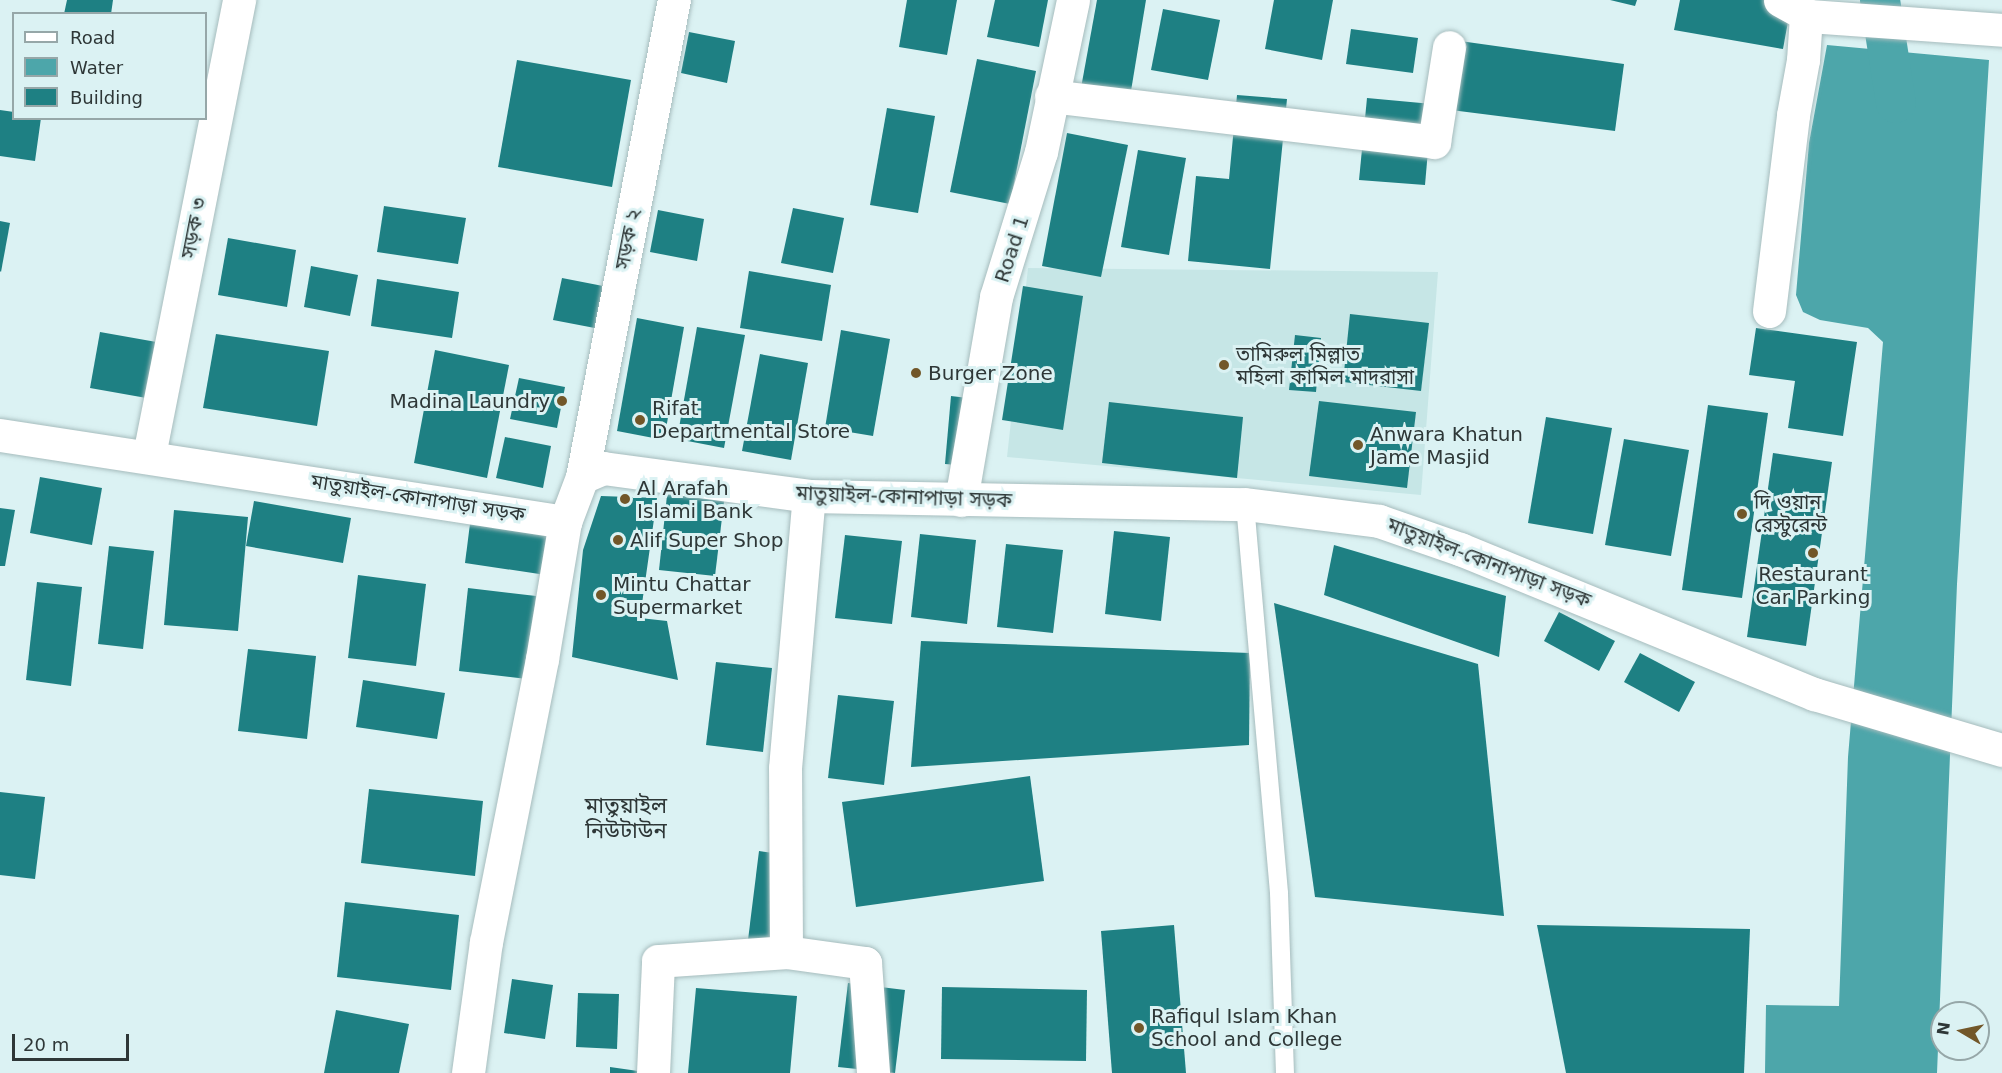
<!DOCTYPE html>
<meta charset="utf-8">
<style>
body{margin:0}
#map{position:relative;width:2002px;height:1073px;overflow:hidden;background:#dbf2f3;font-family:"DejaVu Sans","Noto Sans Bengali",sans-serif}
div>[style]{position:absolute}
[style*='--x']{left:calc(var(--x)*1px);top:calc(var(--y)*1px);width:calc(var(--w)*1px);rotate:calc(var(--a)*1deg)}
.built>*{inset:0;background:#c6e6e6}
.water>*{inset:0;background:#4da6aa}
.canal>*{height:40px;margin:-20px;padding:0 20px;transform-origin:20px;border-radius:20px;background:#4da6aa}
.building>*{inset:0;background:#1e8083}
.roads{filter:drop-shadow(0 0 2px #a6bcbd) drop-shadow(0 0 2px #a6bcbd)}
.lane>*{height:18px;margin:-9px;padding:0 9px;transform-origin:9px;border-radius:9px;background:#fff}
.street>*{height:33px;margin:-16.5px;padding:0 16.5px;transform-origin:16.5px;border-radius:16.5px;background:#fff}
.secondary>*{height:33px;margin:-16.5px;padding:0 16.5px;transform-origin:16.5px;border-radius:16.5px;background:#fff}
.dots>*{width:16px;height:16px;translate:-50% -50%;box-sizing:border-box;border:3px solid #dbf2f3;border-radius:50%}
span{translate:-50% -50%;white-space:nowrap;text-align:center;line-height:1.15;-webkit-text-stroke:6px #dbf2f3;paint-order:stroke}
.street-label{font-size:20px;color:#2e3737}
.poi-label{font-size:20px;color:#2e3737}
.left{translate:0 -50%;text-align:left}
.right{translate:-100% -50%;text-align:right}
.quarter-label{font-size:22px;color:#2e3737}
.legend{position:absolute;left:12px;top:12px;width:195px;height:108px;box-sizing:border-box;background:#dbf2f3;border:2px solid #96a7a8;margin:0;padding:8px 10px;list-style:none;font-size:18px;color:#2e3737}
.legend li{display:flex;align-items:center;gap:12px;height:30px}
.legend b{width:30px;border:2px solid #96a7a8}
.north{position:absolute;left:1930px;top:1001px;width:60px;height:60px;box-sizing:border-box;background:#dbf2f3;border:2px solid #96a7a8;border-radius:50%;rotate:279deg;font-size:16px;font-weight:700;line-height:24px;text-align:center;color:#2e3737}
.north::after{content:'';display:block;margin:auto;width:21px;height:27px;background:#725729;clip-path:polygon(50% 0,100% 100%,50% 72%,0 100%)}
.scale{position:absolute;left:12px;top:1034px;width:117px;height:27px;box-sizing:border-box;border:3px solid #2e3737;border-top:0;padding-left:8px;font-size:18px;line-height:21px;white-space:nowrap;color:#2e3737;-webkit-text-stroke:4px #dbf2f3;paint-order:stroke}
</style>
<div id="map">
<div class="built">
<i style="clip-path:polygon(1028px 268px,1438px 272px,1421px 495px,1007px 457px)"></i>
</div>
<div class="water">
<i style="clip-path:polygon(1827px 45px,1989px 60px,1957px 584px,1937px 1073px,1765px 1073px,1766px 1005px,1839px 1006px,1848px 757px,1883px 342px,1868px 328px,1820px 320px,1803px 312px,1796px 295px,1809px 143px)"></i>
</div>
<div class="canal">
<i style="--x:1880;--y:0;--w:104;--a:81.2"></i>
</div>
<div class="building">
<i style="clip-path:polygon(67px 0,113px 0,111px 14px,64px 14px)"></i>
<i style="clip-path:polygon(907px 0,957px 0,947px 55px,899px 47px)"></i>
<i style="clip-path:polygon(995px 0,1048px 0,1039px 47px,987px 37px)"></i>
<i style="clip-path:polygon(1097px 0,1146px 0,1130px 97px,1081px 88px)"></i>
<i style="clip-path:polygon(1274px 0,1333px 0,1322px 60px,1265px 49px)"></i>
<i style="clip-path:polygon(1610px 0,1637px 0,1635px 6px)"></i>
<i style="clip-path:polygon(1680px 0,1792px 0,1783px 49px,1674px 30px)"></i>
<i style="clip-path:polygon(1163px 9px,1220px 20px,1208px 80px,1151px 70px)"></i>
<i style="clip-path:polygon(1351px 29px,1418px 38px,1413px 73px,1346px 64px)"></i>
<i style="clip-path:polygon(689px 32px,735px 41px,727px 83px,681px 73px)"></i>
<i style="clip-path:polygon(1460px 41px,1624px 64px,1615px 131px,1451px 110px)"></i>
<i style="clip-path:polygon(977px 59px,1036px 71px,1010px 204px,950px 192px)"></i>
<i style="clip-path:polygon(517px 60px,631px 80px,612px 187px,498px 167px)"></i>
<i style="clip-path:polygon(1237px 95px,1287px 99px,1270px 269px,1188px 261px,1196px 176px,1229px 179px)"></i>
<i style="clip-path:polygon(1367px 98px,1432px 104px,1425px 185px,1359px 180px)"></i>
<i style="clip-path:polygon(887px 108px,935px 116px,918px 213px,870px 205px)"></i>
<i style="clip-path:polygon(0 110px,14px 112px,14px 118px,41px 118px,35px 161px,0 156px)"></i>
<i style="clip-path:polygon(1067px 133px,1128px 145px,1101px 277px,1042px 266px)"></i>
<i style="clip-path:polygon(1138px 150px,1186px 158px,1169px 255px,1121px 247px)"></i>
<i style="clip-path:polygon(384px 206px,466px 218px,458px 264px,377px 252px)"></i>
<i style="clip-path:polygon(793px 208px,844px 218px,833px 273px,781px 263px)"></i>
<i style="clip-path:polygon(658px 210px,704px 219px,697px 261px,650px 252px)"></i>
<i style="clip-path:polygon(0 221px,10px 223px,1px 272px,0 271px)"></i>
<i style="clip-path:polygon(228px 238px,296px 250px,287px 307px,218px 295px)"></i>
<i style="clip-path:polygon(311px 266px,358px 275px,350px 316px,304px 307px)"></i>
<i style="clip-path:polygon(749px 271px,831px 285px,822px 341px,740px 328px)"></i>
<i style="clip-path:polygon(562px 278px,608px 287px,600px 329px,553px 320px)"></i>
<i style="clip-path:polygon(377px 279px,459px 292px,452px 338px,371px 326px)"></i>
<i style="clip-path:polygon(1023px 286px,1083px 296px,1063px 430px,1002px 420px)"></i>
<i style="clip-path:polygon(1350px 314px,1429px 323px,1421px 391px,1343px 382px)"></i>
<i style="clip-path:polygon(637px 318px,684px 327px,664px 440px,617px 431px)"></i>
<i style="clip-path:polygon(697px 327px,745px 335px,724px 448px,677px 439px)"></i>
<i style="clip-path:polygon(1756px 328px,1857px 342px,1843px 436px,1788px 428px,1795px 381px,1749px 375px)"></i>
<i style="clip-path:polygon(841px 330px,890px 339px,873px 436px,825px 428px)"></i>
<i style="clip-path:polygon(100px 332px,162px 343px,152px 399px,90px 388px)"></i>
<i style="clip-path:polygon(216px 334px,329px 351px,317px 426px,203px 408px)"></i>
<i style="clip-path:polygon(1295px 335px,1321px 338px,1316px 392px,1289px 390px)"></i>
<i style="clip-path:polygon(435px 350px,509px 365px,487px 478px,414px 463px)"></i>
<i style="clip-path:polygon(760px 354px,808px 363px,791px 460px,742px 451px)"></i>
<i style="clip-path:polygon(519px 378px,565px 387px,557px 428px,510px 419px)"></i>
<i style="clip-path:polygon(951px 396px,976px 399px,969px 466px,945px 464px)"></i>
<i style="clip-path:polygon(1319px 401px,1416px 412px,1407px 488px,1309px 476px)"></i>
<i style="clip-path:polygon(1109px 402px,1243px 417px,1237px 478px,1102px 463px)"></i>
<i style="clip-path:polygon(1708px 405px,1768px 413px,1742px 598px,1682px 590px)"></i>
<i style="clip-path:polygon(1546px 417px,1612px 428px,1593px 534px,1528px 523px)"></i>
<i style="clip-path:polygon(505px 437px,551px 446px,543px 488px,496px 478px)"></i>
<i style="clip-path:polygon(1624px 439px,1689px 450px,1671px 556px,1605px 545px)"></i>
<i style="clip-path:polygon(1773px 453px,1832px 462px,1806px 646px,1747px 637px)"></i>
<i style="clip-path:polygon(40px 477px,102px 488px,92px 545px,30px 533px)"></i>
<i style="clip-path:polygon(668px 486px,725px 493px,715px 576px,659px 570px)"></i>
<i style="clip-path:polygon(601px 496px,657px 498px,640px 618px,667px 621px,678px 680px,572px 657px,583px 550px)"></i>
<i style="clip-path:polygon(254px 501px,351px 518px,343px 563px,246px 546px)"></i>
<i style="clip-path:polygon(0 508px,15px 510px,5px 566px,0 566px)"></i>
<i style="clip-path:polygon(174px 510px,248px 517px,238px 631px,164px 625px)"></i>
<i style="clip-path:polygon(471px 516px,553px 529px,546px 575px,465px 563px)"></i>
<i style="clip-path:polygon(1114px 531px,1170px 537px,1161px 621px,1105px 614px)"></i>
<i style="clip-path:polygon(920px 534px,976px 540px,967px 624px,911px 617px)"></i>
<i style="clip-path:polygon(845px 535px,902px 541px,892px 624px,835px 618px)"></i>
<i style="clip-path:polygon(1006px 544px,1063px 550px,1053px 633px,997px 627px)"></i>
<i style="clip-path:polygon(1334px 545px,1506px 596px,1499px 657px,1324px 595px)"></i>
<i style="clip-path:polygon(109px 546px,154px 551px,143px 649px,98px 644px)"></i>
<i style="clip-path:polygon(358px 575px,426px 584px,416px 666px,348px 658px)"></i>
<i style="clip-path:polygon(37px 582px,82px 587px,71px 686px,26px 680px)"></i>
<i style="clip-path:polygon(468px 588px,536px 596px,527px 679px,459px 671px)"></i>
<i style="clip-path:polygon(1274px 603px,1478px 664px,1504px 916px,1315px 897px)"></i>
<i style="clip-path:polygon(1559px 612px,1615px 641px,1599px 671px,1544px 641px)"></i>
<i style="clip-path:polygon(921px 641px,1250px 653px,1249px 745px,911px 767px)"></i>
<i style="clip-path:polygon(248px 649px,316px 656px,307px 739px,238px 731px)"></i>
<i style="clip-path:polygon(1640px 653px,1695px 682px,1679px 712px,1624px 682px)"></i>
<i style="clip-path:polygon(716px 662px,772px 668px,763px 752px,706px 745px)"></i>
<i style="clip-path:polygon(363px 680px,445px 693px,437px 739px,356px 727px)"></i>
<i style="clip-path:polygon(838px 695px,894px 701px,884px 785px,828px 778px)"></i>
<i style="clip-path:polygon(1030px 776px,1044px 881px,856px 907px,842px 802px)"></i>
<i style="clip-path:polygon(369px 789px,483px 801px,475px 876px,361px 863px)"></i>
<i style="clip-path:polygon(0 792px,45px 797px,35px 879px,0 875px)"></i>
<i style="clip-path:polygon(759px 851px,796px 856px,784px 953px,747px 948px)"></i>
<i style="clip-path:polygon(345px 902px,459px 915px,451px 990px,337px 977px)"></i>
<i style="clip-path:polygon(1174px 925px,1186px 1073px,1112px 1073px,1101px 931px)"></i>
<i style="clip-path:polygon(1537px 925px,1750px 929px,1744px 1073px,1566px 1073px)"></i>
<i style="clip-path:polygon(512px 979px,553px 985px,545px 1039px,504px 1033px)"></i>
<i style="clip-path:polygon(848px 983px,905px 990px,895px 1073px,838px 1067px)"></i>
<i style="clip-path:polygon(942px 987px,1087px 990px,1086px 1061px,941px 1059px)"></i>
<i style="clip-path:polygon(696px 988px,797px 996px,790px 1073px,688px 1073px)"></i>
<i style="clip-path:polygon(578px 993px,619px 994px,617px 1049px,576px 1047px)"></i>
<i style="clip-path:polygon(336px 1010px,409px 1024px,399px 1073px,324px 1073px)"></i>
<i style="clip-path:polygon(610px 1067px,645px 1072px,645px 1073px,610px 1073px)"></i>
</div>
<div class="roads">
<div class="lane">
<i style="--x:1245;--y:504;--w:390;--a:85"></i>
<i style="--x:1279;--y:893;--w:180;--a:88.1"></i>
</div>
<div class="street">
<i style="--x:1780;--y:0;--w:33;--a:29"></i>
<i style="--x:1809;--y:16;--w:194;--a:4.1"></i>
<i style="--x:1051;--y:96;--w:386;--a:6.8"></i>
<i style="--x:1434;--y:142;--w:96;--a:-81"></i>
<i style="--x:1769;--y:311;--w:197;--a:-83"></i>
<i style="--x:1793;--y:115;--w:56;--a:-79.7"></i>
<i style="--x:1803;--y:60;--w:44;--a:-86.1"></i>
<i style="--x:149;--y:455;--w:464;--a:-78.8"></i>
<i style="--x:582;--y:477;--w:486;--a:-79.1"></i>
<i style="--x:961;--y:500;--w:206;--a:-80.2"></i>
<i style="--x:996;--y:297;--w:152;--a:-72.8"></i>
<i style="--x:1041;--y:152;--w:155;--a:-78.1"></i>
<i style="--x:786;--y:952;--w:80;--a:7.9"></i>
<i style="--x:865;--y:963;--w:110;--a:85.8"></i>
<i style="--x:468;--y:1073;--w:132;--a:-82.2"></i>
<i style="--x:486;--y:942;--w:288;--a:-78.8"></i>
<i style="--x:542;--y:659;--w:139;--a:-80.5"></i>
<i style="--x:653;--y:1073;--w:112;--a:-87.4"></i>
<i style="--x:658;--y:961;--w:128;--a:-4"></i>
<i style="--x:786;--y:952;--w:184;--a:-90.3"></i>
<i style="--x:785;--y:768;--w:273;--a:-85"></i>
</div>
<div class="secondary">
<i style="--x:0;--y:435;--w:572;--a:8.75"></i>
<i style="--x:565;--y:522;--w:48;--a:-69.3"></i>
<i style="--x:582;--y:477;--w:23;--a:-23"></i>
<i style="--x:603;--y:468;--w:208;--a:7.7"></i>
<i style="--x:809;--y:496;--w:436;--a:1.1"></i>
<i style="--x:1245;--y:504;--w:135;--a:7.2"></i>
<i style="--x:1379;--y:521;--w:86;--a:19.1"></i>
<i style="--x:1460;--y:549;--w:383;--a:22.3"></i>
<i style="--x:1814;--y:694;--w:196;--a:16.6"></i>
</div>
</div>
<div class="dots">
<i style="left:1224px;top:365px;background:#725729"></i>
<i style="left:916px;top:373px;background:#725729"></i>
<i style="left:562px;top:401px;background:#725729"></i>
<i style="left:640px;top:420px;background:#725729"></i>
<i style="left:1358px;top:445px;background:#725729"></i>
<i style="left:625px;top:499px;background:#725729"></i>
<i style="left:1742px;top:514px;background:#725729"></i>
<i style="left:618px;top:540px;background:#725729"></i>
<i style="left:1813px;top:553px;background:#725729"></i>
<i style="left:601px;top:595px;background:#725729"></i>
<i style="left:1139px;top:1028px;background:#725729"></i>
</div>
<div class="street-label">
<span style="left:194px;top:228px;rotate:-79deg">সড়ক ৩</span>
<span style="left:628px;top:239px;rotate:-79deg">সড়ক ২</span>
<span style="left:1012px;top:249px;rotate:-72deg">Road 1</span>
<span style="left:904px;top:497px;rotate:2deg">মাতুয়াইল-কোনাপাড়া সড়ক</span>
<span style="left:418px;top:498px;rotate:9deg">মাতুয়াইল-কোনাপাড়া সড়ক</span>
<span style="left:1489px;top:563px;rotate:21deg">মাতুয়াইল-কোনাপাড়া সড়ক</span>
</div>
<div class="poi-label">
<span class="left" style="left:1236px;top:366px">তামিরুল মিল্লাত<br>মহিলা কামিল মাদরাসা</span>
<span class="left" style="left:928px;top:373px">Burger Zone</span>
<span class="right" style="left:550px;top:401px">Madina Laundry</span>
<span class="left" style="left:652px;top:420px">Rifat<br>Departmental Store</span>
<span class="left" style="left:1370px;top:446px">Anwara Khatun<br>Jame Masjid</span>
<span class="left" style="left:637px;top:500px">Al Arafah<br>Islami Bank</span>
<span class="left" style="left:1754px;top:514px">দি ওয়ান<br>রেস্টুরেন্ট</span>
<span class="left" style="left:630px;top:540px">Alif Super Shop</span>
<span style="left:1813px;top:586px">Restaurant<br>Car Parking</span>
<span class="left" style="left:613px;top:596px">Mintu Chattar<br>Supermarket</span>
<span class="left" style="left:1151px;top:1028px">Rafiqul Islam Khan<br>School and College</span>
</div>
<div class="quarter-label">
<span style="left:626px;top:818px">মাতুয়াইল<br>নিউটাউন</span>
</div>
<ul class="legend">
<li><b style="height:8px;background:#fff"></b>Road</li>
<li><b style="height:16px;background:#4da6aa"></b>Water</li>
<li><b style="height:16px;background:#1e8083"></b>Building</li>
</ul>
<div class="north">N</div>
<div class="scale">20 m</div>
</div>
